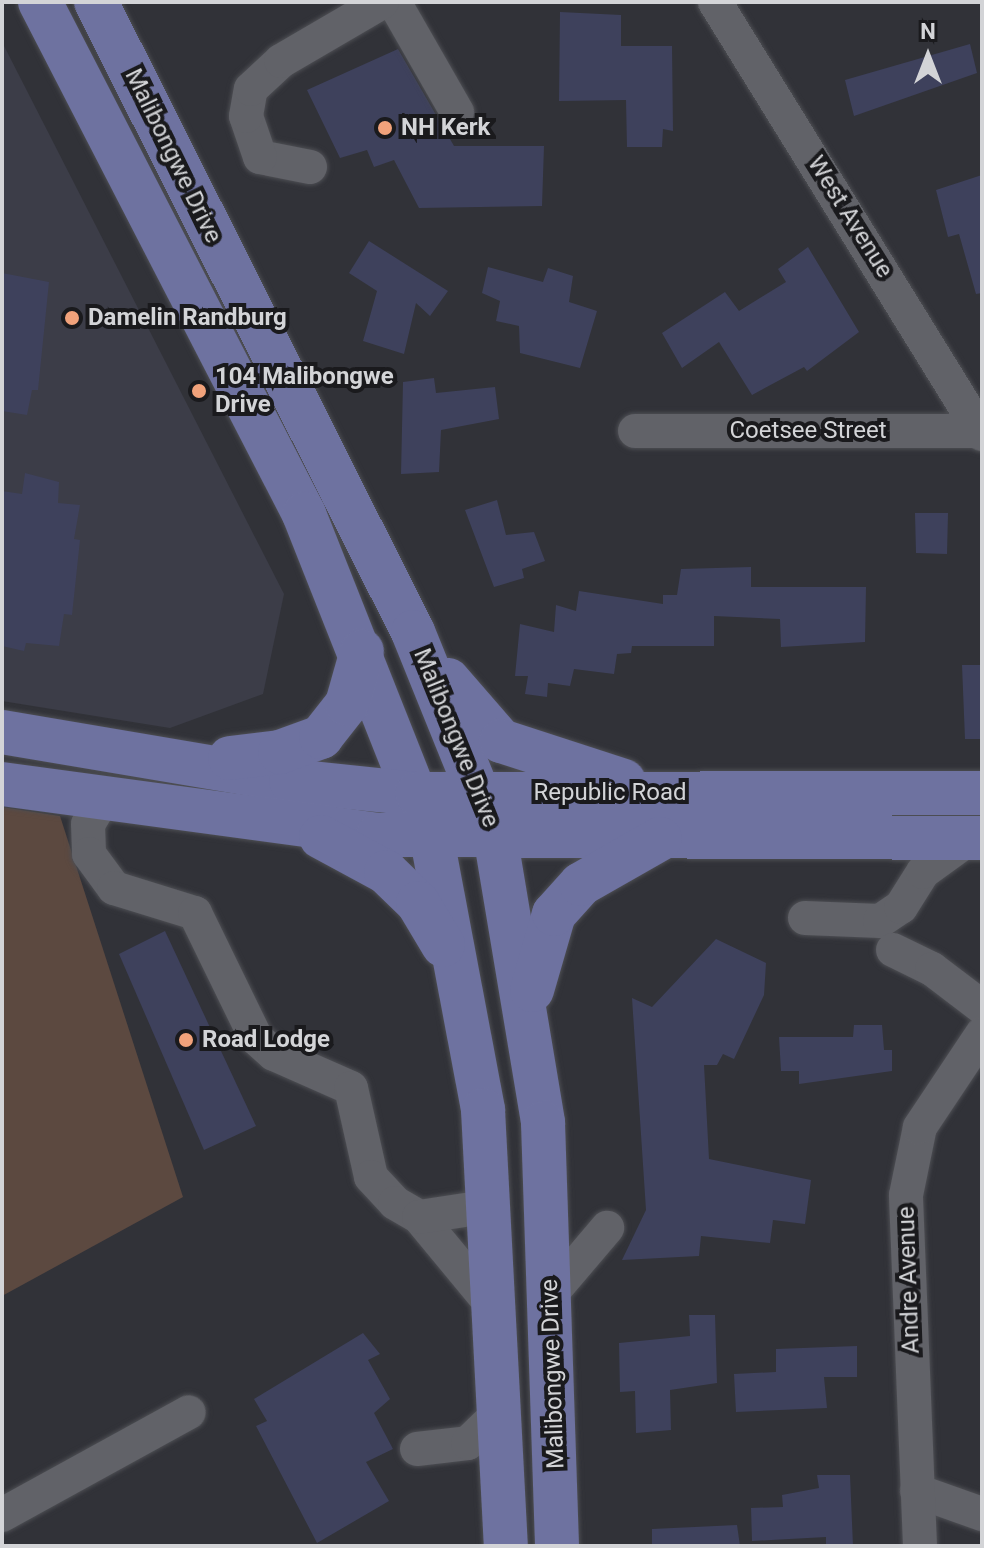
<!DOCTYPE html>
<style>
body{margin:0}
#map{position:relative;width:984px;height:1548px;overflow:hidden;background:#313238;font-family:Roboto,sans-serif}
div>[style]{position:absolute}
[style*='--x']{left:calc(var(--x)*1px);top:calc(var(--y)*1px);width:calc(var(--w)*1px);rotate:calc(var(--a)*1deg)}
.built>*{inset:0;background:#3c3d48}
.green>*{inset:0;background:#5c4940}
.building>*{inset:0;background:#3e415c}
.roads{filter:drop-shadow(0 0 2px #4d4e53) drop-shadow(0 0 2px #4d4e53)}
.minor>*{height:34px;margin:-17px;padding:0 17px;transform-origin:17px;border-radius:17px;background:#616268}
.major>*{height:44px;margin:-22px;padding:0 22px;transform-origin:22px;border-radius:22px;background:#6e72a0}
.dots>*{width:22px;height:22px;translate:-50% -50%;box-sizing:border-box;border:4px solid #1a1a1d;border-radius:50%}
span{translate:-50% -50%;white-space:nowrap;text-align:center;line-height:1.15;-webkit-text-stroke:8px #1a1a1d;paint-order:stroke}
.poi-label{font-size:24px;color:#d3d4d7;font-weight:700}
.left{translate:0 -50%;text-align:left}
.street-label{font-size:24px;color:#d3d4d7}
.frame{position:absolute;inset:0;border:4px solid #d3d4d7;pointer-events:none}
.north{position:absolute;left:888px;top:16px;width:80px;height:80px;-webkit-text-stroke:6px #1a1a1d;paint-order:stroke;rotate:0deg;font-size:22px;font-weight:700;line-height:32px;text-align:center;color:#d3d4d7}
.north::after{content:'';display:block;margin:auto;width:28px;height:36px;background:#d3d4d7;clip-path:polygon(50% 0,100% 100%,50% 72%,0 100%)}
</style>
<div id="map">
<div class="built">
<i style="clip-path:polygon(2px 42px,284px 594px,263px 694px,170px 728px,2px 701px)"></i>
</div>
<div class="green">
<i style="clip-path:polygon(2px 807px,60px 816px,183px 1197px,2px 1296px)"></i>
</div>
<div class="building">
<i style="clip-path:polygon(560px 12px,621px 15px,621px 46px,672px 46px,673px 131px,663px 129px,662px 147px,627px 147px,626px 100px,559px 101px)"></i>
<i style="clip-path:polygon(970px 44px,977px 73px,854px 116px,845px 80px)"></i>
<i style="clip-path:polygon(398px 49px,454px 146px,544px 146px,542px 206px,419px 208px,394px 160px,374px 167px,367px 150px,340px 158px,307px 90px)"></i>
<i style="clip-path:polygon(982px 175px,982px 293px,976px 294px,959px 234px,948px 237px,936px 190px)"></i>
<i style="clip-path:polygon(369px 241px,448px 291px,430px 316px,416px 303px,404px 354px,363px 341px,377px 291px,349px 273px)"></i>
<i style="clip-path:polygon(808px 247px,859px 332px,807px 371px,804px 367px,752px 395px,719px 342px,682px 368px,662px 333px,725px 292px,739px 311px,786px 282px,778px 269px)"></i>
<i style="clip-path:polygon(488px 267px,543px 282px,548px 268px,573px 276px,569px 302px,597px 311px,580px 368px,520px 353px,519px 326px,496px 321px,500px 301px,482px 293px)"></i>
<i style="clip-path:polygon(2px 273px,49px 282px,38px 390px,32px 390px,27px 415px,2px 411px)"></i>
<i style="clip-path:polygon(434px 378px,436px 393px,495px 387px,499px 419px,441px 430px,439px 472px,401px 474px,403px 382px)"></i>
<i style="clip-path:polygon(25px 473px,59px 482px,58px 503px,80px 505px,74px 539px,80px 540px,72px 615px,64px 614px,59px 646px,26px 643px,24px 651px,2px 646px,2px 491px,22px 494px)"></i>
<i style="clip-path:polygon(497px 500px,506px 535px,534px 532px,545px 561px,522px 569px,524px 578px,494px 587px,465px 510px)"></i>
<i style="clip-path:polygon(915px 513px,948px 513px,947px 554px,916px 553px)"></i>
<i style="clip-path:polygon(751px 567px,751px 587px,866px 587px,865px 642px,781px 647px,780px 619px,714px 616px,714px 646px,632px 646px,631px 653px,617px 654px,614px 674px,574px 669px,570px 686px,548px 683px,547px 697px,525px 694px,528px 676px,515px 676px,520px 624px,554px 632px,556px 605px,576px 611px,579px 591px,663px 604px,663px 595px,677px 595px,681px 569px)"></i>
<i style="clip-path:polygon(962px 665px,982px 665px,982px 739px,965px 739px)"></i>
<i style="clip-path:polygon(165px 931px,256px 1126px,204px 1150px,119px 954px)"></i>
<i style="clip-path:polygon(716px 939px,766px 963px,764px 995px,734px 1059px,723px 1054px,717px 1065px,704px 1065px,709px 1159px,811px 1180px,805px 1224px,773px 1220px,770px 1243px,701px 1236px,699px 1256px,622px 1260px,646px 1210px,632px 998px,652px 1007px)"></i>
<i style="clip-path:polygon(854px 1025px,882px 1025px,884px 1050px,892px 1050px,892px 1071px,799px 1084px,799px 1071px,781px 1071px,779px 1037px,853px 1037px)"></i>
<i style="clip-path:polygon(689px 1315px,715px 1315px,717px 1383px,670px 1390px,671px 1430px,636px 1433px,635px 1391px,620px 1392px,619px 1343px,690px 1336px)"></i>
<i style="clip-path:polygon(363px 1333px,380px 1354px,368px 1360px,390px 1399px,374px 1413px,393px 1449px,366px 1462px,389px 1501px,317px 1543px,256px 1426px,267px 1421px,254px 1399px)"></i>
<i style="clip-path:polygon(857px 1346px,857px 1377px,824px 1377px,827px 1408px,736px 1412px,734px 1374px,776px 1372px,776px 1349px)"></i>
<i style="clip-path:polygon(817px 1475px,850px 1475px,853px 1546px,826px 1546px,826px 1537px,752px 1541px,751px 1508px,783px 1507px,782px 1495px,819px 1488px)"></i>
<i style="clip-path:polygon(737px 1525px,740px 1546px,652px 1546px,652px 1529px)"></i>
</div>
<div class="roads">
<div class="minor">
<i style="--x:394;--y:2;--w:127;--a:60.2"></i>
<i style="--x:715;--y:2;--w:508;--a:58.28"></i>
<i style="--x:310;--y:167;--w:51;--a:-168.7"></i>
<i style="--x:260;--y:157;--w:43;--a:-108.9"></i>
<i style="--x:246;--y:116;--w:27;--a:-80"></i>
<i style="--x:251;--y:89;--w:41;--a:-43"></i>
<i style="--x:281;--y:61;--w:117;--a:-30.3"></i>
<i style="--x:635;--y:431;--w:346;--a:0"></i>
<i style="--x:102;--y:801;--w:27;--a:121"></i>
<i style="--x:88;--y:824;--w:30;--a:88"></i>
<i style="--x:89;--y:854;--w:42;--a:53.7"></i>
<i style="--x:114;--y:888;--w:85;--a:17.2"></i>
<i style="--x:195;--y:913;--w:139;--a:64"></i>
<i style="--x:256;--y:1038;--w:24;--a:42"></i>
<i style="--x:274;--y:1054;--w:84;--a:23.8"></i>
<i style="--x:351;--y:1088;--w:91;--a:77.3"></i>
<i style="--x:371;--y:1177;--w:35;--a:47"></i>
<i style="--x:395;--y:1203;--w:28;--a:30"></i>
<i style="--x:419;--y:1217;--w:119;--a:50.4"></i>
<i style="--x:805;--y:918;--w:75;--a:2.3"></i>
<i style="--x:880;--y:921;--w:25;--a:-34"></i>
<i style="--x:901;--y:907;--w:41;--a:-57.8"></i>
<i style="--x:923;--y:872;--w:58;--a:-35.9"></i>
<i style="--x:893;--y:950;--w:43;--a:26"></i>
<i style="--x:932;--y:969;--w:63;--a:37.2"></i>
<i style="--x:419;--y:1217;--w:73;--a:-8.7"></i>
<i style="--x:551;--y:1294;--w:87;--a:-49.7"></i>
<i style="--x:417;--y:1449;--w:51;--a:-6.7"></i>
<i style="--x:468;--y:1443;--w:43;--a:-44.1"></i>
<i style="--x:917;--y:1491;--w:69;--a:19.5"></i>
<i style="--x:2;--y:1515;--w:213;--a:-28.8"></i>
<i style="--x:920;--y:1546;--w:351;--a:-92.3"></i>
<i style="--x:906;--y:1195;--w:69;--a:-78.4"></i>
<i style="--x:920;--y:1127;--w:112;--a:-56.3"></i>
</div>
<div class="major">
<i style="--x:40;--y:2;--w:576;--a:62.72"></i>
<i style="--x:304;--y:514;--w:344;--a:68.4"></i>
<i style="--x:431;--y:834;--w:281;--a:79.3"></i>
<i style="--x:483;--y:1110;--w:437;--a:87"></i>
<i style="--x:96;--y:2;--w:705;--a:63.29"></i>
<i style="--x:413;--y:632;--w:219;--a:68"></i>
<i style="--x:495;--y:835;--w:292;--a:80.5"></i>
<i style="--x:543;--y:1123;--w:423;--a:88.1"></i>
<i style="--x:448;--y:680;--w:81;--a:49"></i>
<i style="--x:501;--y:741;--w:129;--a:18"></i>
<i style="--x:2;--y:732;--w:293;--a:9.6"></i>
<i style="--x:291;--y:781;--w:127;--a:5.9"></i>
<i style="--x:417;--y:794;--w:565;--a:-0.1"></i>
<i style="--x:230;--y:758;--w:50;--a:-6.8"></i>
<i style="--x:280;--y:752;--w:44;--a:-20.1"></i>
<i style="--x:321;--y:737;--w:42;--a:-51.8"></i>
<i style="--x:347;--y:704;--w:55;--a:-74.2"></i>
<i style="--x:2;--y:784;--w:379;--a:7.7"></i>
<i style="--x:378;--y:835;--w:604;--a:0.28"></i>
<i style="--x:321;--y:837;--w:74;--a:28.3"></i>
<i style="--x:386;--y:872;--w:45;--a:44.1"></i>
<i style="--x:418;--y:903;--w:49;--a:59.2"></i>
<i style="--x:532;--y:990;--w:79;--a:-73.9"></i>
<i style="--x:554;--y:914;--w:40;--a:-48"></i>
<i style="--x:581;--y:884;--w:91;--a:-29.7"></i>
</div>
</div>
<div class="dots">
<i style="left:385px;top:128px;background:#f1a27b"></i>
<i style="left:72px;top:318px;background:#f1a27b"></i>
<i style="left:199px;top:391px;background:#f1a27b"></i>
<i style="left:186px;top:1040px;background:#f1a27b"></i>
</div>
<div class="poi-label">
<span class="left" style="left:401px;top:128px">NH Kerk</span>
<span class="left" style="left:88px;top:318px">Damelin Randburg</span>
<span class="left" style="left:215px;top:391px">104 Malibongwe<br>Drive</span>
<span class="left" style="left:202px;top:1040px">Road Lodge</span>
</div>
<div class="street-label">
<span style="left:173px;top:156px;rotate:64deg">Malibongwe Drive</span>
<span style="left:850px;top:217px;rotate:58deg">West Avenue</span>
<span style="left:808px;top:431px">Coetsee Street</span>
<span style="left:456px;top:738px;rotate:68deg">Malibongwe Drive</span>
<span style="left:610px;top:793px">Republic Road</span>
<span style="left:909px;top:1280px;rotate:-92deg">Andre Avenue</span>
<span style="left:553px;top:1374px;rotate:-92deg">Malibongwe Drive</span>
</div>
<div class="frame"></div>
<div class="north">N</div>
</div>
